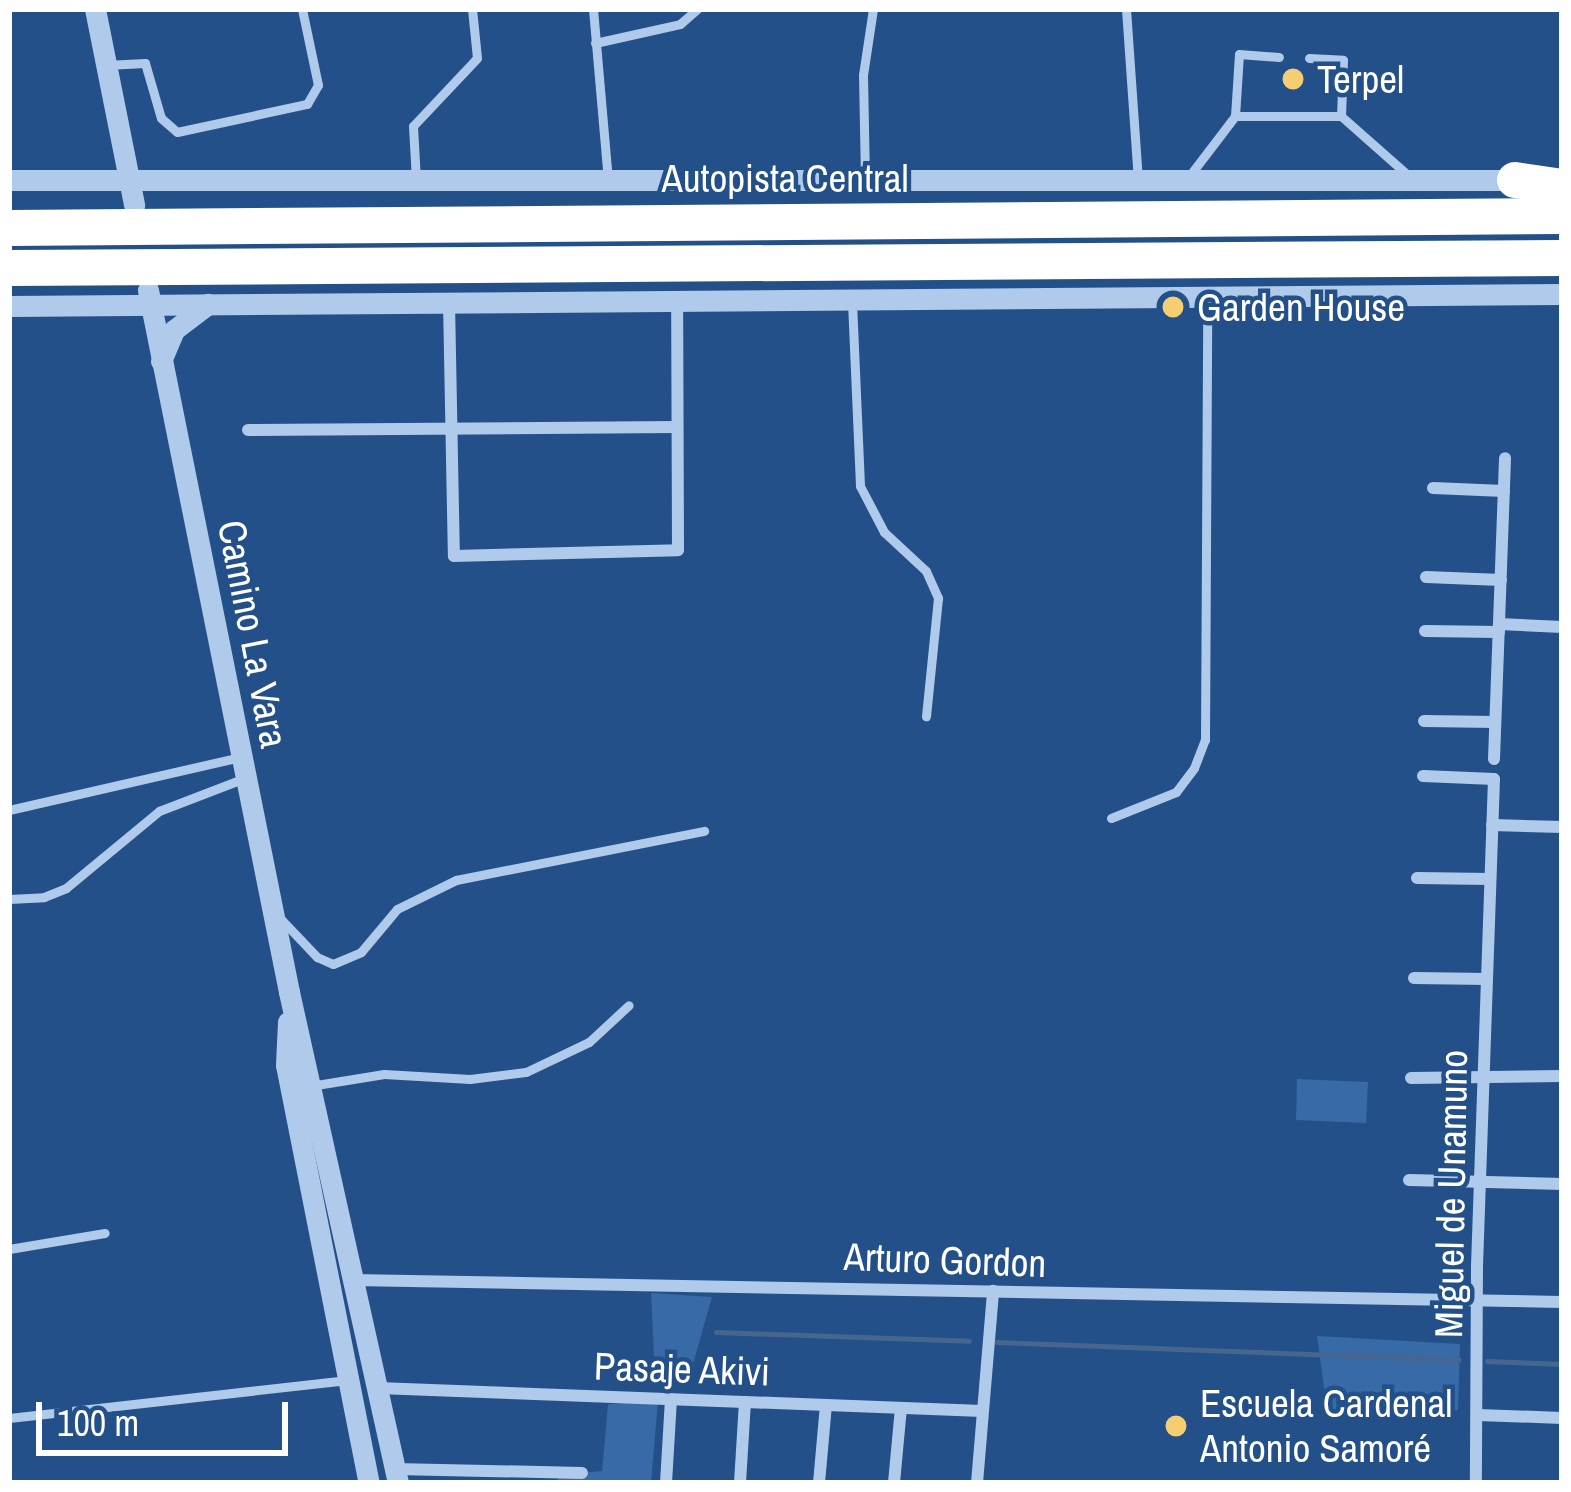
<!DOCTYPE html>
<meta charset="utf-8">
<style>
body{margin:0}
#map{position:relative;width:1571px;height:1492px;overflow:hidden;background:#235089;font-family:"Archivo Narrow",sans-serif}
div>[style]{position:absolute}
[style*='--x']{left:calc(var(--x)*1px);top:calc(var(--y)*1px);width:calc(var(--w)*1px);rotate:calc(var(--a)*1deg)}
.green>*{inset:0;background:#376aa6}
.stream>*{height:4.5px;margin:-2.25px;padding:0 2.25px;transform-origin:2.25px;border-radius:2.25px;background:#46668f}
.service>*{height:9px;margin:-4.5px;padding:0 4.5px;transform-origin:4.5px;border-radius:4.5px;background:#afcaea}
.minor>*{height:12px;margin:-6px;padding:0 6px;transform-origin:6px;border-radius:6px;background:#afcaea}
.tertiary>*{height:21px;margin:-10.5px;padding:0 10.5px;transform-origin:10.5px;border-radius:10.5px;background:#afcaea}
.motorway>*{height:36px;margin:-18px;padding:0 18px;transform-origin:18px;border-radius:18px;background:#fff}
.dots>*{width:33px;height:33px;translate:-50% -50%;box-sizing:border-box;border:6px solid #235089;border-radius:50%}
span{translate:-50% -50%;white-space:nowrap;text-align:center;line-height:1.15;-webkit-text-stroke:9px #235089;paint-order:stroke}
.poi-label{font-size:39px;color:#fff}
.left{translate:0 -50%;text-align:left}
.street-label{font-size:39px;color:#fff}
.frame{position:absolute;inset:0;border:12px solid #fff;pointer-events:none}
.scale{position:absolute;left:36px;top:1402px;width:252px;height:54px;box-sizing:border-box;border:6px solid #fff;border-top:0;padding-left:15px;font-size:36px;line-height:42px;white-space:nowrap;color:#fff;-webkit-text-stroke:9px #235089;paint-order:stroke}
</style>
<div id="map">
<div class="green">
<i style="clip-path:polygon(1297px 1079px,1368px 1082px,1366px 1123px,1296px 1120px)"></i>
<i style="clip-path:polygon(651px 1293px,712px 1297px,689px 1378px,655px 1378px)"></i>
<i style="clip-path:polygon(1317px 1336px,1460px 1344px,1458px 1410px,1327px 1410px)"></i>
<i style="clip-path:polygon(658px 1401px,651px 1483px,558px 1483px,558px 1475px,602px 1471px,608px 1404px)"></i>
</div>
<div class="stream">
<i style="--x:716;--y:1332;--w:253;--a:2"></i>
<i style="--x:997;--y:1342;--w:462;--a:2.2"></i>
<i style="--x:1487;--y:1361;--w:75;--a:2.3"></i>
</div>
<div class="service">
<i style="--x:593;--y:9;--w:173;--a:85"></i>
<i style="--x:1126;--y:9;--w:170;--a:86"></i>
<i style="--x:595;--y:43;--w:87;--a:-12.6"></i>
<i style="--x:680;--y:24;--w:23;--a:-41"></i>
<i style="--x:1309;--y:58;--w:34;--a:3"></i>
<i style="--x:1343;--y:60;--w:56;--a:92"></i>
<i style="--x:106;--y:65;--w:39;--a:-3"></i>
<i style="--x:145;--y:63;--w:57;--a:73.8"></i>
<i style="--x:161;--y:118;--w:21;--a:41"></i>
<i style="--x:177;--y:132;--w:133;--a:-12.2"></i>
<i style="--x:307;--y:104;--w:22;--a:-60"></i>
<i style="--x:318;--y:85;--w:78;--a:-101.9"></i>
<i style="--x:1235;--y:116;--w:62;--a:-86.3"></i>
<i style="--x:1239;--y:54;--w:40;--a:4.3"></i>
<i style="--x:865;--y:179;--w:104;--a:-91.1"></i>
<i style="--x:863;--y:75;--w:67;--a:-81.4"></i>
<i style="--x:1187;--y:179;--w:79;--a:-52.7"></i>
<i style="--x:1235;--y:116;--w:106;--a:0"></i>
<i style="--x:1341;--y:116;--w:92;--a:41.5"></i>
<i style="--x:416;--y:180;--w:54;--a:-93.2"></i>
<i style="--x:413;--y:126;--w:93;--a:-46.7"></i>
<i style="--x:477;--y:58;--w:49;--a:-95.8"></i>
<i style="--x:852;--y:302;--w:184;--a:87.5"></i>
<i style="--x:860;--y:486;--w:52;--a:62.4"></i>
<i style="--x:884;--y:532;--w:57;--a:42.9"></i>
<i style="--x:926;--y:571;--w:30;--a:66"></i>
<i style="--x:938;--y:598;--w:119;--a:95.8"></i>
<i style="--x:9;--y:810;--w:238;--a:-12.9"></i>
<i style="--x:1111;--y:818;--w:70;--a:-21.8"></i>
<i style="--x:1176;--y:792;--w:30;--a:-53"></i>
<i style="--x:1194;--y:768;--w:30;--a:-69"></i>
<i style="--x:1205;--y:740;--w:441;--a:-89.7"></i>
<i style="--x:9;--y:899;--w:35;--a:-3"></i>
<i style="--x:44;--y:897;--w:24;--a:-22"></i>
<i style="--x:66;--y:888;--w:121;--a:-39.6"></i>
<i style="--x:159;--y:811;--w:92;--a:-21"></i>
<i style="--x:278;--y:916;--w:57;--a:46.4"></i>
<i style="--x:317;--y:957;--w:17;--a:24"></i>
<i style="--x:333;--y:964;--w:30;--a:-23"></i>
<i style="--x:361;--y:952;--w:56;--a:-50.1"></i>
<i style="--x:397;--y:909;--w:66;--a:-26.2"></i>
<i style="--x:456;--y:880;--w:253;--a:-11.2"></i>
<i style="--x:310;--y:1086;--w:75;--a:-9.2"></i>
<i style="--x:384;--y:1074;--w:86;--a:3.3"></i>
<i style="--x:470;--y:1079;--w:56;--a:-7.1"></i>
<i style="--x:526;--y:1072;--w:70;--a:-25.5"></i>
<i style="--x:589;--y:1042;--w:54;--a:-42.8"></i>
<i style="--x:9;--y:1249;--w:97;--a:-9.5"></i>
<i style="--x:9;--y:1418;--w:341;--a:-6.4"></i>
</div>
<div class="minor">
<i style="--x:449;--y:302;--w:254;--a:88.9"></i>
<i style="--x:454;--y:556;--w:224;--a:-1.5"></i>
<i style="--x:678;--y:550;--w:251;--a:-90.2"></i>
<i style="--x:248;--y:430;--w:429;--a:-0.4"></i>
<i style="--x:1433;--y:488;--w:71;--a:2.4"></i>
<i style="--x:1426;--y:577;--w:75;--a:2.3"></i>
<i style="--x:1499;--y:624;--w:63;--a:2.7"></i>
<i style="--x:1425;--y:631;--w:74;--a:0.8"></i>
<i style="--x:1424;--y:721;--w:71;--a:0.8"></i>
<i style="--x:1494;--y:759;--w:301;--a:-87.9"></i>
<i style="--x:1423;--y:776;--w:71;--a:2.4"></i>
<i style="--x:1494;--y:779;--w:486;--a:92"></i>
<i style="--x:1477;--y:1265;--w:218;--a:90.3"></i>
<i style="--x:1492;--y:825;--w:70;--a:1.6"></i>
<i style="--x:1417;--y:878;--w:73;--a:0.8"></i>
<i style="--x:1414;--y:978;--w:73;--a:0.8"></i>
<i style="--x:1411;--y:1078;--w:151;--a:-0.8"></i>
<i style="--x:1409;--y:1180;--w:153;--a:1.5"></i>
<i style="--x:352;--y:1280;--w:1210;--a:1.04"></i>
<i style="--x:378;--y:1388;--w:605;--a:2.18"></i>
<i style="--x:1478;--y:1415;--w:84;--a:2"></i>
<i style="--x:395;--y:1469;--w:187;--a:1.2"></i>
<i style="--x:666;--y:1483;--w:84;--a:-86.6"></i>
<i style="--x:740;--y:1483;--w:81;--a:-86.5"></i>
<i style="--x:819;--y:1483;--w:78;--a:-84.9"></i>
<i style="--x:894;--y:1483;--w:75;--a:-84.7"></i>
<i style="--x:977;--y:1483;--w:193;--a:-85.2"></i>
</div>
<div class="tertiary">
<i style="--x:95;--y:9;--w:200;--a:78.7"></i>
<i style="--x:9;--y:180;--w:1517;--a:0"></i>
<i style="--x:148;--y:290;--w:716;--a:78.64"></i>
<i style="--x:289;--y:992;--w:503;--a:77.48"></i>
<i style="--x:9;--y:306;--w:1553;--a:-0.44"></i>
<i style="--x:161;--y:361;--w:34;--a:-67"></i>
<i style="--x:174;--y:330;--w:43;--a:-37.4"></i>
<i style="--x:288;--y:1022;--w:43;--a:92.7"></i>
<i style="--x:286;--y:1065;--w:426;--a:78.8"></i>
</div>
<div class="motorway">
<i style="--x:1515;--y:180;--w:48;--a:8.5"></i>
<i style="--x:9;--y:228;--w:1553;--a:-0.44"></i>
<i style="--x:9;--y:268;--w:1553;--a:-0.37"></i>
</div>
<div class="dots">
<i style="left:1293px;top:79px;background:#f5ce72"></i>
<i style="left:1173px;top:307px;background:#f5ce72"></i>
<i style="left:1176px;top:1426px;background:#f5ce72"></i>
</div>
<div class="poi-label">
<span class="left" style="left:1317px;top:79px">Terpel</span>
<span class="left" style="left:1197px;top:307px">Garden House</span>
<span class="left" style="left:1200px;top:1426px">Escuela Cardenal<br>Antonio Samoré</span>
</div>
<div class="street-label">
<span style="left:785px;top:178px">Autopista Central</span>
<span style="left:253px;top:634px;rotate:79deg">Camino La Vara</span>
<span style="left:1451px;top:1194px;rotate:-89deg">Miguel de Unamuno</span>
<span style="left:945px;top:1260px;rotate:2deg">Arturo Gordon</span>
<span style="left:682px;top:1369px;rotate:2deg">Pasaje Akivi</span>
</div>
<div class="frame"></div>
<div class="scale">100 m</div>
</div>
